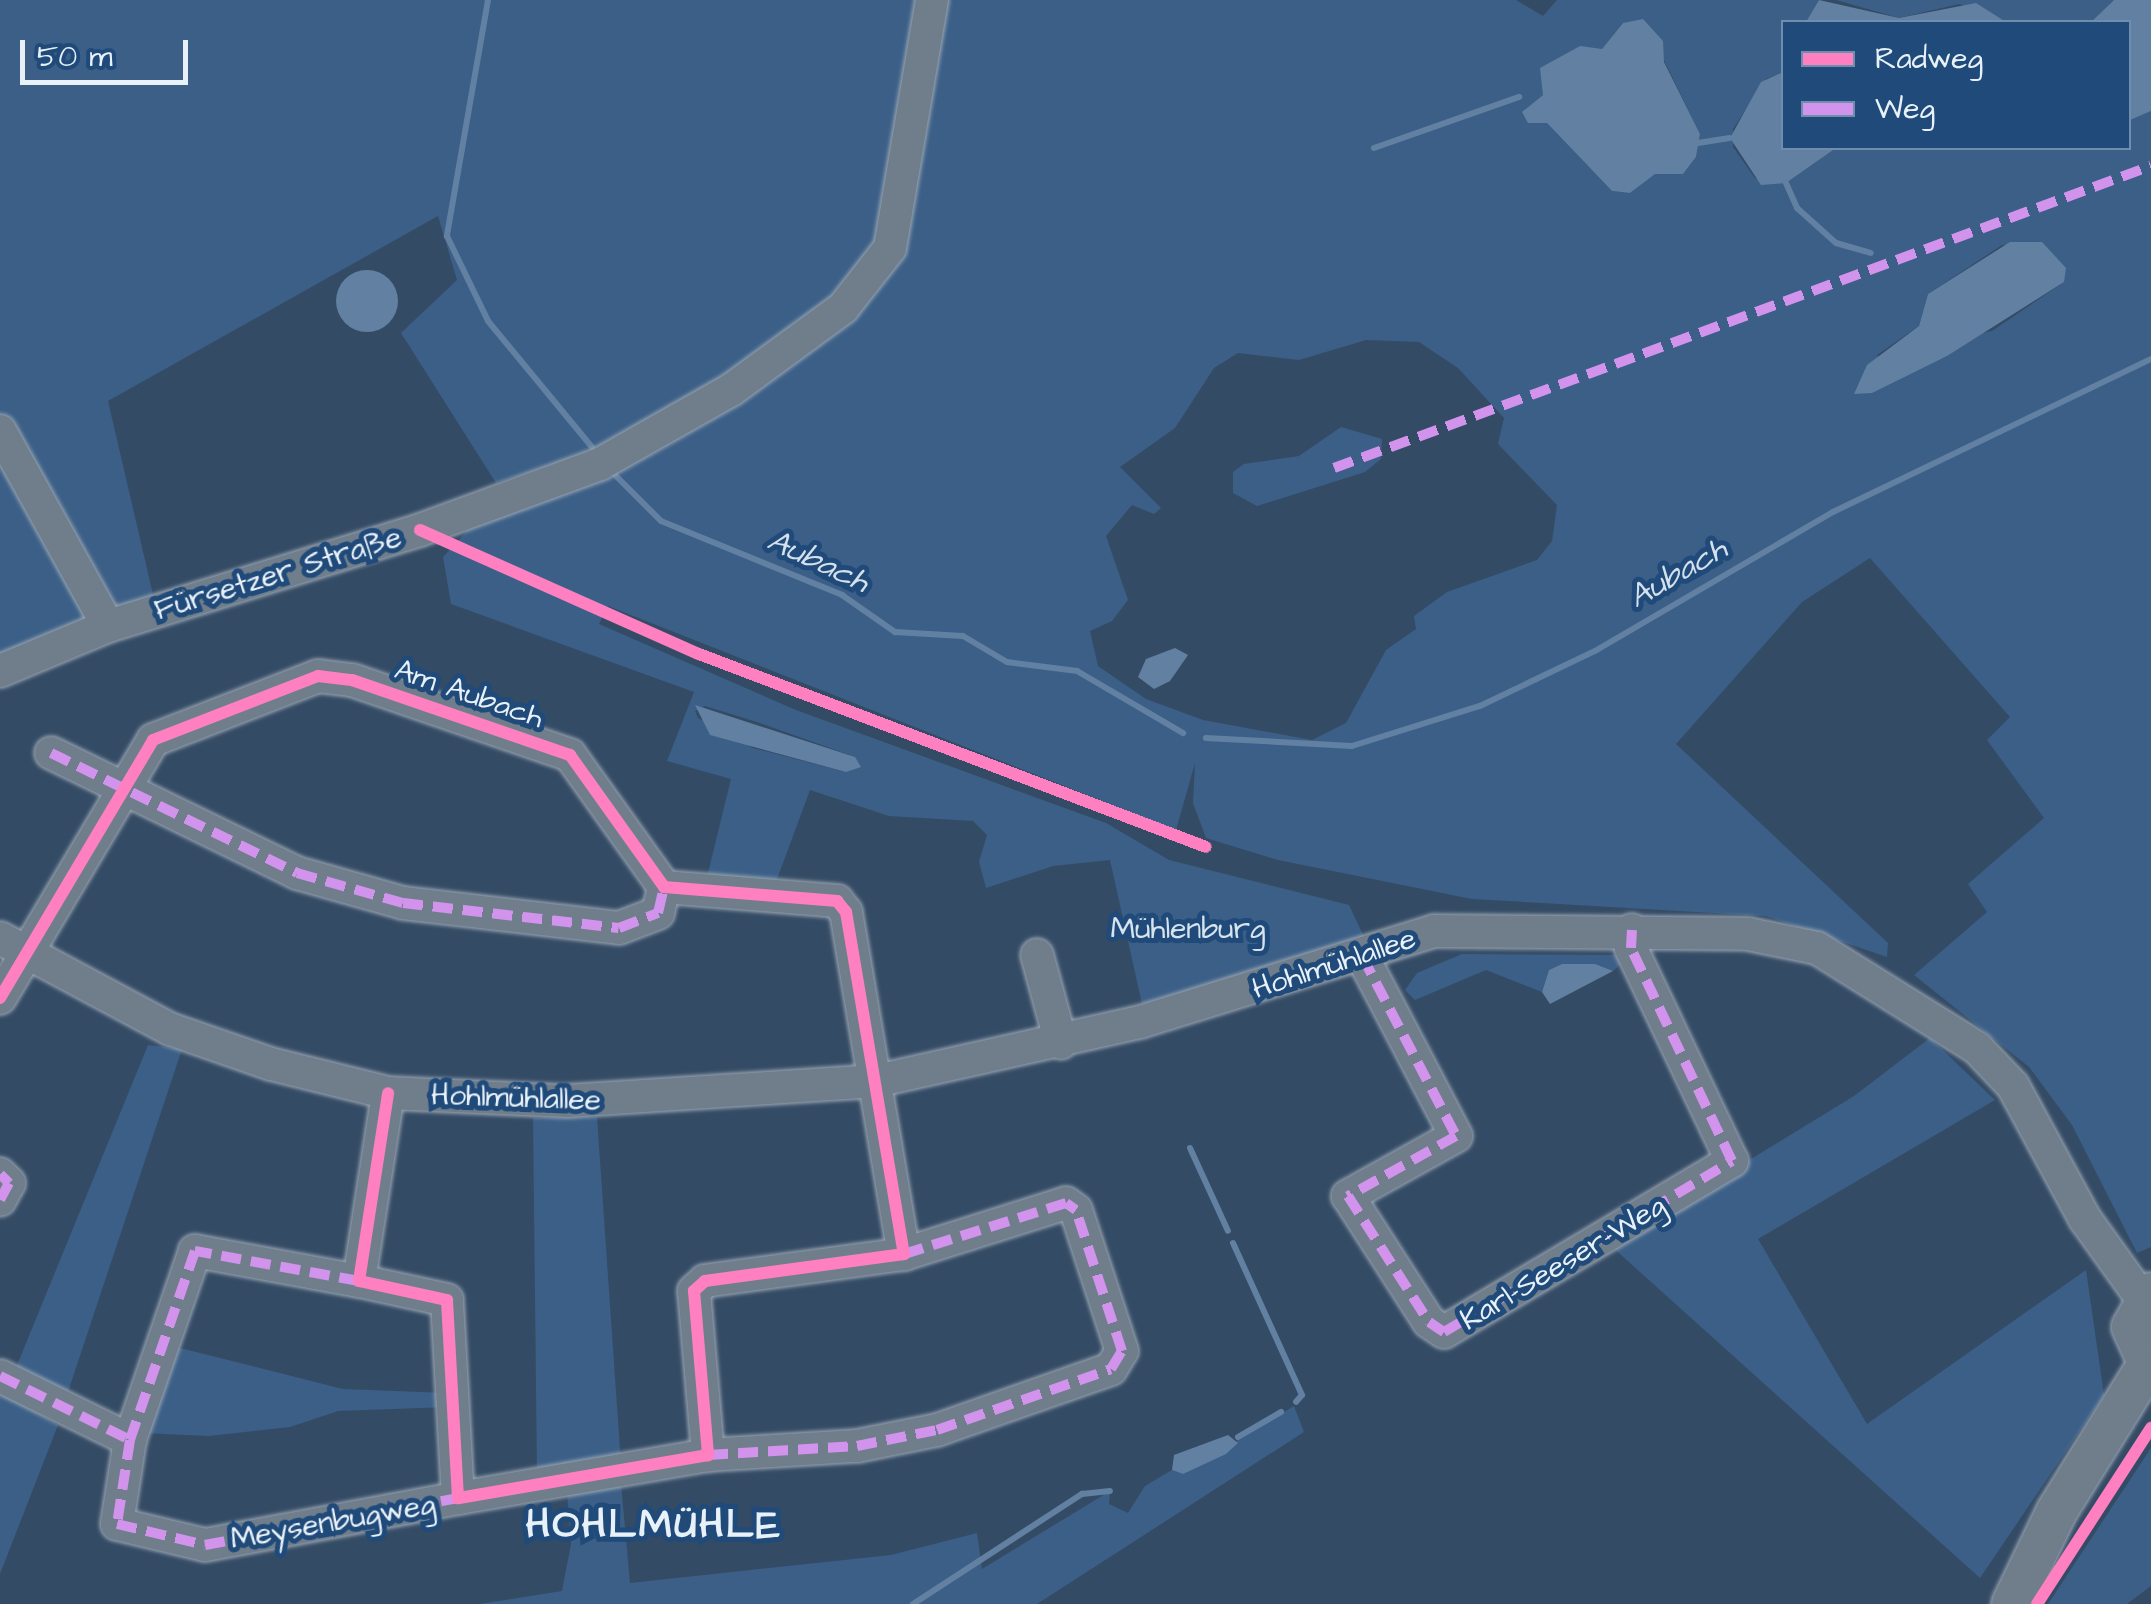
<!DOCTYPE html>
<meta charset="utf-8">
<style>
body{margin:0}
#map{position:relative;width:2151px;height:1604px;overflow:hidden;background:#344b65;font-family:"Architects Daughter",sans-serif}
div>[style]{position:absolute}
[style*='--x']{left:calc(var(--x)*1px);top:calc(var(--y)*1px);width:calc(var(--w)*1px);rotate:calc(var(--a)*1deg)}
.green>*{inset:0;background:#3b5f87}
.water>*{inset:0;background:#6280a1}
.round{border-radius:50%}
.stream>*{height:6px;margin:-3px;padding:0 3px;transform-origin:3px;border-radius:3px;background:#6280a1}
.roads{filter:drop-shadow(0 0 2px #9aa6b3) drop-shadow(0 0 2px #9aa6b3)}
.minor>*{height:32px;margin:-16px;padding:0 16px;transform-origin:16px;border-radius:16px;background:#707e8c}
.major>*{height:40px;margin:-20px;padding:0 20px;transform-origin:20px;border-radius:20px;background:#707e8c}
.quiet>*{height:10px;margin-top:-5px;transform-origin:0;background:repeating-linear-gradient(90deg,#d193ec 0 20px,transparent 0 30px)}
.cycleway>*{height:12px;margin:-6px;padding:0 6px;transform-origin:6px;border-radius:6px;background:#ff80c0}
span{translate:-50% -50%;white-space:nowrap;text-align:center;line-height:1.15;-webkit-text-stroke:10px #1f4a7a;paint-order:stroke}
.street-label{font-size:30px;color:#e8f1f8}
.park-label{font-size:30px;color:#d7e3ed}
.water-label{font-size:32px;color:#d4e1ec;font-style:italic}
.district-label{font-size:40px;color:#e8f1f8;font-weight:700;letter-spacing:2.5px}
.legend{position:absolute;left:1781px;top:20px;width:350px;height:130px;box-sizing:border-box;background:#1f4a7a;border:2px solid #6f8dac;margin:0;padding:12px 18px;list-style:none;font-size:30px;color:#e8f1f8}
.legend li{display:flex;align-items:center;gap:20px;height:50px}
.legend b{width:50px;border:2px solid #6f8dac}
.scale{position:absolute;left:20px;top:40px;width:168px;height:45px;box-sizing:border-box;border:5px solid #e8f1f8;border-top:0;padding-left:12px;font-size:30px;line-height:35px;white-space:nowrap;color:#e8f1f8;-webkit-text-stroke:8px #1f4a7a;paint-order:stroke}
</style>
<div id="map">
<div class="green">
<i style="clip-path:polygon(0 0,918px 0,883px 244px,838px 303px,724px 381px,602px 448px,496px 483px,401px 333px,457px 280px,438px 216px,108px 401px,155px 603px,0 661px)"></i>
<i style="clip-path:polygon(evenodd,932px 0,1516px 0,1543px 16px,1557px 0,1819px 0,1806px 22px,1784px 22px,1783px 72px,1766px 79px,1733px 129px,1733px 147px,1755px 178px,1786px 183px,1836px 148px,2128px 148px,2129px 120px,2151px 111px,2151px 1247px,2137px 1253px,2072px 1125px,2029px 1067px,1914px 975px,1987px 912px,1968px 884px,2044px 818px,1987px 740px,2010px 717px,1870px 558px,1802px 602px,1676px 744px,1888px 943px,1887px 957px,1766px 916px,1472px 899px,1278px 860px,1206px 838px,1193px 803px,1195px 763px,1176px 830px,608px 606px,599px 624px,796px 710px,1106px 823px,1169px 860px,1349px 905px,1365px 939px,1142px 1004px,1110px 860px,1053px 866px,986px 888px,979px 862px,987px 835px,973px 821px,889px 816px,810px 790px,776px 882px,707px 877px,731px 779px,667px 761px,694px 692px,451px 604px,443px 557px,476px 521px,731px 390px,890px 248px,932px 0,1623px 23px,1661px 54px,1700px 134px,1696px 157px,1683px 174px,1655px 173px,1630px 193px,1612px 191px,1547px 123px,1523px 112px,1543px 95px,1551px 68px,1574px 49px,1602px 49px,1623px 23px,932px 0,2042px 242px,2064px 282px,1992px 331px,1968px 336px,1947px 356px,1893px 378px,1877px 355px,1919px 326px,1928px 294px,2002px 245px,2042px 242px,932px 0,1366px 340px,1419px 342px,1458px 368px,1504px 418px,1498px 444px,1557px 505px,1552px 541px,1537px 560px,1447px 592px,1414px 616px,1416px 629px,1386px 650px,1346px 723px,1312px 740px,1203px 720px,1146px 699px,1098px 666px,1090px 631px,1112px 621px,1128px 600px,1106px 536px,1132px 505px,1154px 514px,1161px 508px,1120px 467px,1175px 428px,1214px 368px,1238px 353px,1299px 360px,1366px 340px,932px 0,705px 706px,757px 722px,855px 757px,846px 772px,753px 748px,698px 718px,695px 711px,705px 706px)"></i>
<i style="clip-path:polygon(1836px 0,2114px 0,2091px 22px,2006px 22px,1959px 4px,1899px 18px)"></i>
<i style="clip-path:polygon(1341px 427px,1382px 439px,1381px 459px,1365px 472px,1257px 506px,1233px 493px,1233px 472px,1244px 464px,1299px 456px)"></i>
<i style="clip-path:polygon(1462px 954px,1615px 955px,1621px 964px,1613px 971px,1562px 964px,1549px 970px,1542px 992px,1486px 970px,1415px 1000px,1405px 990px,1417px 973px)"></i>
<i style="clip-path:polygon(1930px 1038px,1995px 1100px,1758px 1239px,1867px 1424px,2086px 1270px,2104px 1395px,1980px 1578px,1610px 1245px,1854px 1096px)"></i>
<i style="clip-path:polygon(148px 1045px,182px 1049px,65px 1401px,13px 1375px)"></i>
<i style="clip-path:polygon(597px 1117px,621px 1464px,537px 1474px,533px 1118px)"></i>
<i style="clip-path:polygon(172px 1346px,343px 1389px,447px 1393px,448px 1407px,338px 1411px,290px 1427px,209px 1436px,142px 1433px)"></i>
<i style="clip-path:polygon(2px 1392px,58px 1425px,0 1574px,0 1396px)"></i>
<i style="clip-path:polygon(1294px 1406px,1304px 1432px,1037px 1604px,480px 1604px,562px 1591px,571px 1544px,567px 1492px,621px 1483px,630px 1583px,891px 1555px,977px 1533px,982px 1569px,1110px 1491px,1109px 1504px,1128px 1513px,1145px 1486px,1172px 1470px,1183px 1474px)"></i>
<i style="clip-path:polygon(2151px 1448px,2151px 1586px,2127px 1604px,2048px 1604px)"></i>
</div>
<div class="water">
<i style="clip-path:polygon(1819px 0,1899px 18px,1976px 3px,2006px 22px,1806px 22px)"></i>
<i style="clip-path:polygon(2114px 0,2151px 0,2151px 111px,2130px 120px,2128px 22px,2091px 22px)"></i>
<i style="clip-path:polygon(1643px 19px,1663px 41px,1664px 62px,1700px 134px,1696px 157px,1683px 174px,1655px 174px,1630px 193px,1612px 191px,1547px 123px,1528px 123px,1522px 112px,1543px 95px,1540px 68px,1580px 46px,1602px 49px,1623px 23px)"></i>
<i style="clip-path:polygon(1783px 72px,1784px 148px,1836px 148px,1786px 183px,1761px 185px,1730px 138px,1761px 82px)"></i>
<i style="clip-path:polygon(2010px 242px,2042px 242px,2066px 268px,2064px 282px,1947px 356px,1872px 393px,1854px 394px,1867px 365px,1919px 326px,1928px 294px)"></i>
<i class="round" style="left:336px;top:270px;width:62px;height:62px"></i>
<i style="clip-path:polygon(1175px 648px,1188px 655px,1170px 681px,1154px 689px,1138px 677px,1146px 659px)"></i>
<i style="clip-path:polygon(695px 705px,855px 757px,861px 767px,846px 772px,710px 735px)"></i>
<i style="clip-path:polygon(1562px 964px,1595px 964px,1613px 971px,1550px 1004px,1542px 992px,1549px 970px)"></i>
<i style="clip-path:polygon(1228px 1435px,1238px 1443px,1226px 1454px,1183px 1474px,1172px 1470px,1174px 1455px)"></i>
</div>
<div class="stream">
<i style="--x:488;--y:0;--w:240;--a:99.9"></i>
<i style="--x:447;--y:236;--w:94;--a:64.2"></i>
<i style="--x:488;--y:321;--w:163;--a:50.5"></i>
<i style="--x:1698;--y:143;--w:32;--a:-9"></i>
<i style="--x:1374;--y:148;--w:154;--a:-19.4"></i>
<i style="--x:1786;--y:183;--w:27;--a:66"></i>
<i style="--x:1797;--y:208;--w:52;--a:41.9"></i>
<i style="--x:1836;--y:243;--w:36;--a:16"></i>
<i style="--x:610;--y:470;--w:72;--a:45"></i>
<i style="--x:661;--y:521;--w:196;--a:22.2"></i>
<i style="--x:842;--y:595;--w:65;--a:34.9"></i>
<i style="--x:895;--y:632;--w:68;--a:3.4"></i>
<i style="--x:963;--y:636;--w:51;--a:30.6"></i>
<i style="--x:1007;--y:662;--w:71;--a:7.3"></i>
<i style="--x:1077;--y:671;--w:123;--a:30.3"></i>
<i style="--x:1206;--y:738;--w:146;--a:3.1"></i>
<i style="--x:1352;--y:746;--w:134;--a:-17.4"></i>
<i style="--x:1480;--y:706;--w:127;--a:-25.6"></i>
<i style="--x:1595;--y:651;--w:276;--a:-30.3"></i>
<i style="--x:1833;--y:512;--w:353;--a:-25.7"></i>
<i style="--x:1190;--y:1148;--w:91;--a:65.4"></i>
<i style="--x:1233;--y:1243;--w:167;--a:65.6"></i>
<i style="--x:1302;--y:1395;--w:9;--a:131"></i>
<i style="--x:1238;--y:1437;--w:50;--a:-30.2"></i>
<i style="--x:913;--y:1604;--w:202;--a:-33.1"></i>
<i style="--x:1082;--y:1494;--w:28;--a:-6"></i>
</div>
<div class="roads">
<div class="minor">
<i style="--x:0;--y:431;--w:223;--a:61"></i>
<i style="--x:0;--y:671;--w:117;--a:-22.6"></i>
<i style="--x:108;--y:626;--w:326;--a:-17.1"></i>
<i style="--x:420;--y:530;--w:192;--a:-20.1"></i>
<i style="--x:600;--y:464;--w:150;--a:-29.5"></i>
<i style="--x:731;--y:390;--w:139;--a:-36.2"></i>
<i style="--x:843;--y:308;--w:76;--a:-51.9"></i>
<i style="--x:890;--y:248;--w:252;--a:-80.4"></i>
<i style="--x:51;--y:753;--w:274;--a:26"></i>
<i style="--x:297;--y:873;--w:110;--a:15.8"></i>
<i style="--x:403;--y:903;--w:217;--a:6.6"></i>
<i style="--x:619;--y:928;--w:42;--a:-21"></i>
<i style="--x:658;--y:913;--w:27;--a:-77"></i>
<i style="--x:0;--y:938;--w:193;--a:28.2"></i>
<i style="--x:170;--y:1029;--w:107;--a:19.1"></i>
<i style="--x:271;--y:1064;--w:121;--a:13.9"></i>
<i style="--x:388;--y:1093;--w:179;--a:2.6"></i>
<i style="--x:567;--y:1101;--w:310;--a:-3.7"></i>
<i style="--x:876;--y:1081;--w:271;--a:-12.6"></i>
<i style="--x:1140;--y:1022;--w:308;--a:-17.2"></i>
<i style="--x:1434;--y:931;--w:314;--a:0.5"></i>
<i style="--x:1748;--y:934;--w:70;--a:11.5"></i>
<i style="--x:1817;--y:948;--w:189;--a:32"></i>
<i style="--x:1977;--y:1048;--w:52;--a:46.5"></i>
<i style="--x:2013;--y:1086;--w:151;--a:61.6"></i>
<i style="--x:2085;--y:1219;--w:100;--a:54.4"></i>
<i style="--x:1037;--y:955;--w:91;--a:74.7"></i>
<i style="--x:1362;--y:956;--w:203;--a:62.4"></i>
<i style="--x:1456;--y:1136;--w:124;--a:150.9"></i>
<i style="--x:1348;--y:1196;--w:150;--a:57.3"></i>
<i style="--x:1429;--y:1322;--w:18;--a:34"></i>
<i style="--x:1444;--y:1332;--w:335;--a:-30.7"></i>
<i style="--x:1732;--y:1161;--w:236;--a:-115.4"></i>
<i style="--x:1631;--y:948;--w:18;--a:-87"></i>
<i style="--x:0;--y:998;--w:300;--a:-59.3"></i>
<i style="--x:153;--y:740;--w:177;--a:-21.2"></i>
<i style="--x:318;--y:676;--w:34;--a:7"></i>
<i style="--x:352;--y:680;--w:231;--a:19"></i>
<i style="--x:570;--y:755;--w:162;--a:54.5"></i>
<i style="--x:664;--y:887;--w:174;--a:4.6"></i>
<i style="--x:837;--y:901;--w:14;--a:51"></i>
<i style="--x:846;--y:912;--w:347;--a:80.4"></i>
<i style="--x:904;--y:1254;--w:201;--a:172.3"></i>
<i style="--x:705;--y:1281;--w:15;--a:138"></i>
<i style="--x:694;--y:1291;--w:165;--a:85.1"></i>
<i style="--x:708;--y:1455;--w:254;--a:170.2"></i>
<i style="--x:458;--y:1498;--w:198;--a:-93.2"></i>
<i style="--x:447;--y:1300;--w:90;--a:-167.8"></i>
<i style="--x:359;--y:1281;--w:190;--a:-81.2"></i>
<i style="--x:0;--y:1174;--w:13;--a:45"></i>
<i style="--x:9;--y:1183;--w:19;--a:118"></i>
<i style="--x:359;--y:1281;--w:167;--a:-169.6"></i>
<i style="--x:195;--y:1251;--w:200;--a:109"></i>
<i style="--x:130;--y:1440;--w:85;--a:98.8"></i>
<i style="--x:117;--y:1524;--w:90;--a:13.4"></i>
<i style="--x:205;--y:1545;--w:257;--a:-10.5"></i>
<i style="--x:0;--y:1376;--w:145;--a:26.2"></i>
<i style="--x:708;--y:1455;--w:149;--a:-3.5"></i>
<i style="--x:857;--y:1446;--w:82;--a:-11.3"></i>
<i style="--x:937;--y:1430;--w:184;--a:-19.3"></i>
<i style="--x:1111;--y:1369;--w:21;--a:-59"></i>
<i style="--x:1122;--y:1351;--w:148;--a:-108.1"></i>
<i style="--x:1076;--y:1210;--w:12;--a:-145"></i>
<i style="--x:1066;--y:1203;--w:170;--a:162.5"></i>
</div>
<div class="major">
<i style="--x:2151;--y:1293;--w:39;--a:119"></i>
<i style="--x:2132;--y:1327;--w:46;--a:65.7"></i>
<i style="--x:2012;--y:1604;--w:103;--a:-64.2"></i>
<i style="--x:2057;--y:1511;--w:171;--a:-58.2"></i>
</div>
</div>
<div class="quiet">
<i style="--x:1334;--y:468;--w:871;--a:-20.29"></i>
<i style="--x:51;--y:753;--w:274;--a:26"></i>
<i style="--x:297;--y:873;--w:110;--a:15.8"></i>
<i style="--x:403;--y:903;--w:217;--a:6.6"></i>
<i style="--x:619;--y:928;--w:42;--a:-21"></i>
<i style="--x:658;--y:913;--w:27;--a:-77"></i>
<i style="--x:1362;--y:956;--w:203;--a:62.4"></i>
<i style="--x:1456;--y:1136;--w:124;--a:150.9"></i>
<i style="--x:1348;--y:1196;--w:150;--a:57.3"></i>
<i style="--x:1429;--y:1322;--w:18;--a:34"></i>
<i style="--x:1444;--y:1332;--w:335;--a:-30.7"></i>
<i style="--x:1732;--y:1161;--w:236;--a:-115.4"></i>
<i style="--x:1631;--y:948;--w:18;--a:-87"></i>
<i style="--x:0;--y:1174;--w:13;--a:45"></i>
<i style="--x:9;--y:1183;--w:19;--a:118"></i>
<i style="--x:359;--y:1281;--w:167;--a:-169.6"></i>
<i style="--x:195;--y:1251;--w:200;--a:109"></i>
<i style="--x:130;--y:1440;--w:85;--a:98.8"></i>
<i style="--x:117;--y:1524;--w:90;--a:13.4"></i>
<i style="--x:205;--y:1545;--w:257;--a:-10.5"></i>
<i style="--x:0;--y:1376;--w:145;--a:26.2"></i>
<i style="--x:708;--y:1455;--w:149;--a:-3.5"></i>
<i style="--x:857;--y:1446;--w:82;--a:-11.3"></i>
<i style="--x:937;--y:1430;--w:184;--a:-19.3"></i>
<i style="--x:1111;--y:1369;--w:21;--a:-59"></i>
<i style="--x:1122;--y:1351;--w:148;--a:-108.1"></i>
<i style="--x:1076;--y:1210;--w:12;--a:-145"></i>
<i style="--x:1066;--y:1203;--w:170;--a:162.5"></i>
</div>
<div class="cycleway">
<i style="--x:420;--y:530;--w:305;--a:24"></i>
<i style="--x:699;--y:654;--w:542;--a:20.84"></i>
<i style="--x:0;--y:998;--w:300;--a:-59.3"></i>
<i style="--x:153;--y:740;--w:177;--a:-21.2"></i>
<i style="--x:318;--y:676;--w:34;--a:7"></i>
<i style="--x:352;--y:680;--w:231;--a:19"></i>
<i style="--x:570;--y:755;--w:162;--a:54.5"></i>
<i style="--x:664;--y:887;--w:174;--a:4.6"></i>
<i style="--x:837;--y:901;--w:14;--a:51"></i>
<i style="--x:846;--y:912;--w:347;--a:80.4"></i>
<i style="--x:904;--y:1254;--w:201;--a:172.3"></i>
<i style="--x:705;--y:1281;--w:15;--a:138"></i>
<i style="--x:694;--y:1291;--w:165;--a:85.1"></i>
<i style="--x:708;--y:1455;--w:254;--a:170.2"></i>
<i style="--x:458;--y:1498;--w:198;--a:-93.2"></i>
<i style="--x:447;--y:1300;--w:90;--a:-167.8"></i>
<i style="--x:359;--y:1281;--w:190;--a:-81.2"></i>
<i style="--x:2037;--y:1604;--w:210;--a:-57.1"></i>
</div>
<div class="street-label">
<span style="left:278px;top:574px;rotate:-17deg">Fürsetzer Straße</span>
<span style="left:469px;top:694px;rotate:19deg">Am Aubach</span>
<span style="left:1334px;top:964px;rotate:-18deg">Hohlmühlallee</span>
<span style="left:516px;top:1098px;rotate:2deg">Hohlmühlallee</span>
<span style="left:1563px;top:1263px;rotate:-31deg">Karl-Seeser-Weg</span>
<span style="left:333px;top:1522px;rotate:-10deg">Meysenbugweg</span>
</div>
<div class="park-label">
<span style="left:1188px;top:929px">Mühlenburg</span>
</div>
<div class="water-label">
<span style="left:818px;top:562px;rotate:25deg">Aubach</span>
<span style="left:1678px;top:574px;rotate:-30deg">Aubach</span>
</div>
<div class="district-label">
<span style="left:654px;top:1526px">HOHLMÜHLE</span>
</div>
<ul class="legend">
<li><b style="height:12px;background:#ff80c0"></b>Radweg</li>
<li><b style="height:12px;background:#d193ec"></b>Weg</li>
</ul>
<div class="scale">50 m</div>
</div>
